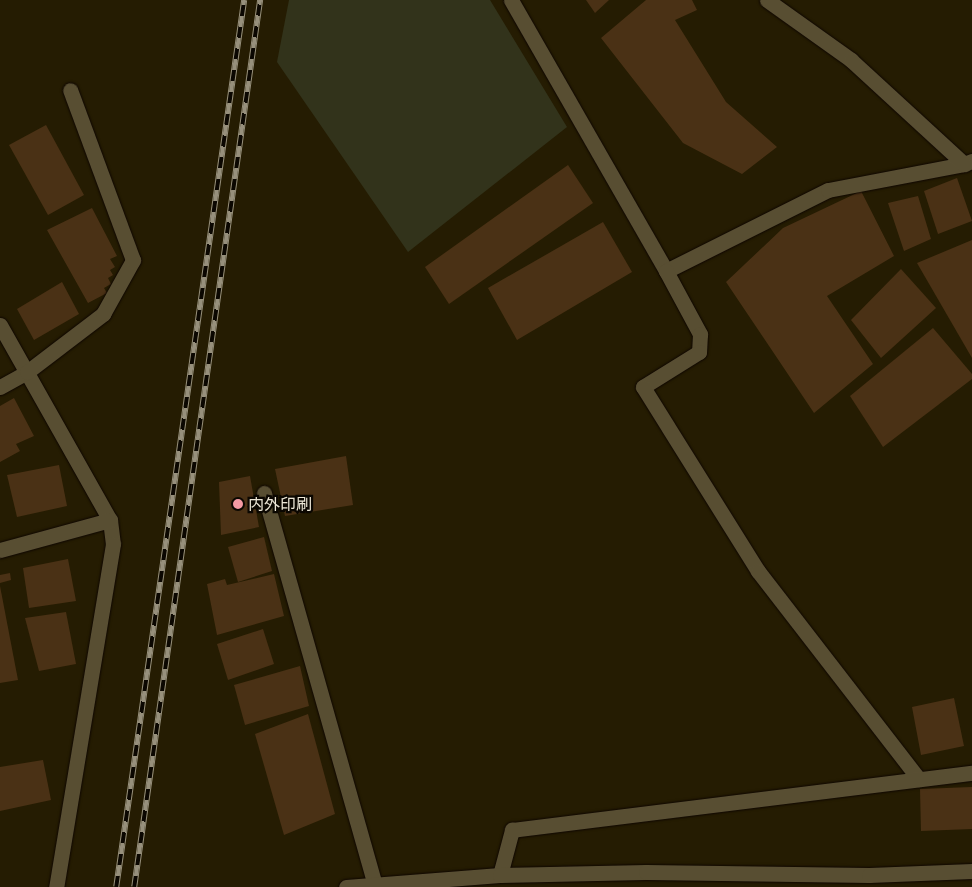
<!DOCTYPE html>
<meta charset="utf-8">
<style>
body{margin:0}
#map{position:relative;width:972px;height:887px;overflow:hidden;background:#251c02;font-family:Lato,"Noto Sans JP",sans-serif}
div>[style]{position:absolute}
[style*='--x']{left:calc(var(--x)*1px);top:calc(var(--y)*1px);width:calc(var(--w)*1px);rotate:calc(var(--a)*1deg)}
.green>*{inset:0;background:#32331b}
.building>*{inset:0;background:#4a3115}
.roads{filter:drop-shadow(0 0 1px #0e0600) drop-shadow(0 0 1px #0e0600)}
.minor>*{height:15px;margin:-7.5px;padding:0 7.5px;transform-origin:7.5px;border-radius:7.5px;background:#584e32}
.rail>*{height:5.5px;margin-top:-2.75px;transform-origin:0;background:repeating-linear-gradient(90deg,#0b0701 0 11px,#97907c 0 22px);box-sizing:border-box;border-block:1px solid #97907c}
.dots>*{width:14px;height:14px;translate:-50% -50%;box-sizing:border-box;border:2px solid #0b0701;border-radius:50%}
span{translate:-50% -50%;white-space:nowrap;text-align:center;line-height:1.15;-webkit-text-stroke:4.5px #0b0701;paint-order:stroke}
.poi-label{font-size:16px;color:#ece6d6}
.left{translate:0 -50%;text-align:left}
</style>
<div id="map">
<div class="green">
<i style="clip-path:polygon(289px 0,490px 0,567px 127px,408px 252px,277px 62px)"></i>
</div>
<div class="building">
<i style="clip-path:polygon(586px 0,609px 0,595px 13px)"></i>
<i style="clip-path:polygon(646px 0,692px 0,697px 10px,675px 20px,726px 102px,777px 147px,742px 174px,683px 143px,601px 38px)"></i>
<i style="clip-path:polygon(46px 125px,84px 195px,48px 215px,9px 145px)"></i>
<i style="clip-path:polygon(568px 165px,593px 203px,449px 304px,425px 267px)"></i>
<i style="clip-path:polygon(957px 178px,972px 221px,938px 234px,924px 191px)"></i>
<i style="clip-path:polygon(861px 191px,894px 256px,827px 296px,873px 364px,814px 413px,726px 282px,783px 228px)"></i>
<i style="clip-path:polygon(918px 196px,931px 239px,904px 251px,888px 203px)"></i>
<i style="clip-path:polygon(92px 208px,117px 256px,110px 259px,115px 267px,110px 270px,113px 275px,108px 278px,111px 284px,104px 288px,107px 293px,88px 303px,47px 230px)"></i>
<i style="clip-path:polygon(603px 222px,632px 272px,517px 340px,488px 288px)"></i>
<i style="clip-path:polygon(972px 240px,972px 358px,917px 263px)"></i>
<i style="clip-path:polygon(901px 269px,936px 308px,881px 358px,851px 320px)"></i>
<i style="clip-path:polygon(62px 282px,79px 314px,34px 340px,17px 309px)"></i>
<i style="clip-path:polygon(933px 328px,972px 374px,972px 379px,883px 447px,850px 396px)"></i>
<i style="clip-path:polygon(14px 398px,34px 436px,16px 444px,20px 451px,0 462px,0 406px)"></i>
<i style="clip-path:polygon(346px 456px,353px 505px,285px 516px,275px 469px)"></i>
<i style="clip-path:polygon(59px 465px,67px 506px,17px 517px,7px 475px)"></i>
<i style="clip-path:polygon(250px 476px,259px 527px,221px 535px,219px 482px)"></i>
<i style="clip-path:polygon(264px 537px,272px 571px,238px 582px,228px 547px)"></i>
<i style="clip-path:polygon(68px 559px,76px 601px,29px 608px,23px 568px)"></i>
<i style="clip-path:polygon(10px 573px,11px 580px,0 583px,0 575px)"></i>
<i style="clip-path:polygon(274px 574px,284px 616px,217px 635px,207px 584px,225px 579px,227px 585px)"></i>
<i style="clip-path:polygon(0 586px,18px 680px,0 683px)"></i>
<i style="clip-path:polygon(66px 612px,76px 664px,39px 671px,25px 618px)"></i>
<i style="clip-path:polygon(263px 629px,274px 664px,228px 680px,217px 644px)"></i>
<i style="clip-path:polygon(300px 666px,309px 706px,245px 725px,234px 685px)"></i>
<i style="clip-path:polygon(954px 698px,964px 746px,921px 755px,912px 707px)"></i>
<i style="clip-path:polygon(308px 714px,335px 814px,284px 835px,255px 734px)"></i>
<i style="clip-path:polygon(43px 760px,51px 800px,0 811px,0 767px)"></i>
<i style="clip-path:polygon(972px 787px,972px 829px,921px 831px,920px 789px)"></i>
</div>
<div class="roads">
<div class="minor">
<i style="--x:511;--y:0;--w:312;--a:60.2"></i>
<i style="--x:666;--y:271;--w:181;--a:-26.6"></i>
<i style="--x:828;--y:190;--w:138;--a:-10.8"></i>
<i style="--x:964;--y:164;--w:9;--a:-21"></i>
<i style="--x:767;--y:0;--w:103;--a:35.5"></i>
<i style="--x:851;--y:60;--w:154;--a:42.6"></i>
<i style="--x:666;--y:271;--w:72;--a:61.6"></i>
<i style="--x:700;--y:334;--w:18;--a:93"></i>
<i style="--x:699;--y:352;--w:66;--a:148"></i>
<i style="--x:643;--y:387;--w:217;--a:58"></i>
<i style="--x:758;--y:571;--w:263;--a:52.3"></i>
<i style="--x:0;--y:325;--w:224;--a:60.6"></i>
<i style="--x:110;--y:520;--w:24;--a:83"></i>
<i style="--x:113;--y:544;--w:348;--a:99.4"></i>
<i style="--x:0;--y:387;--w:31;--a:-29"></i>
<i style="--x:27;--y:372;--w:96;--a:-37.3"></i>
<i style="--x:103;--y:314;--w:62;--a:-60.9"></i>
<i style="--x:133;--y:260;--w:181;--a:-110.3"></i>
<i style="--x:264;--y:493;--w:405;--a:74.2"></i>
<i style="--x:0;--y:550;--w:114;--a:-15.3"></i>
<i style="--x:500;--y:875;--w:47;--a:-75.1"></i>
<i style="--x:512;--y:830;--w:464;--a:-7.1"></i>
<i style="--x:346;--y:887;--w:154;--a:-4.5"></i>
<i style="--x:500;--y:875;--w:146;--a:-1.2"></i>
<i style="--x:646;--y:872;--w:223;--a:0.8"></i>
<i style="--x:869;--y:875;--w:103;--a:-2.2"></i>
</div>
</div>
<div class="rail">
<i style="--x:116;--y:887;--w:896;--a:-81.79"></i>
<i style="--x:134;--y:887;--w:896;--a:-81.92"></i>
</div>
<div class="dots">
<i style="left:238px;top:504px;background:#f49aa4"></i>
</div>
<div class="poi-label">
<span class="left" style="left:248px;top:504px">内外印刷</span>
</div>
</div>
